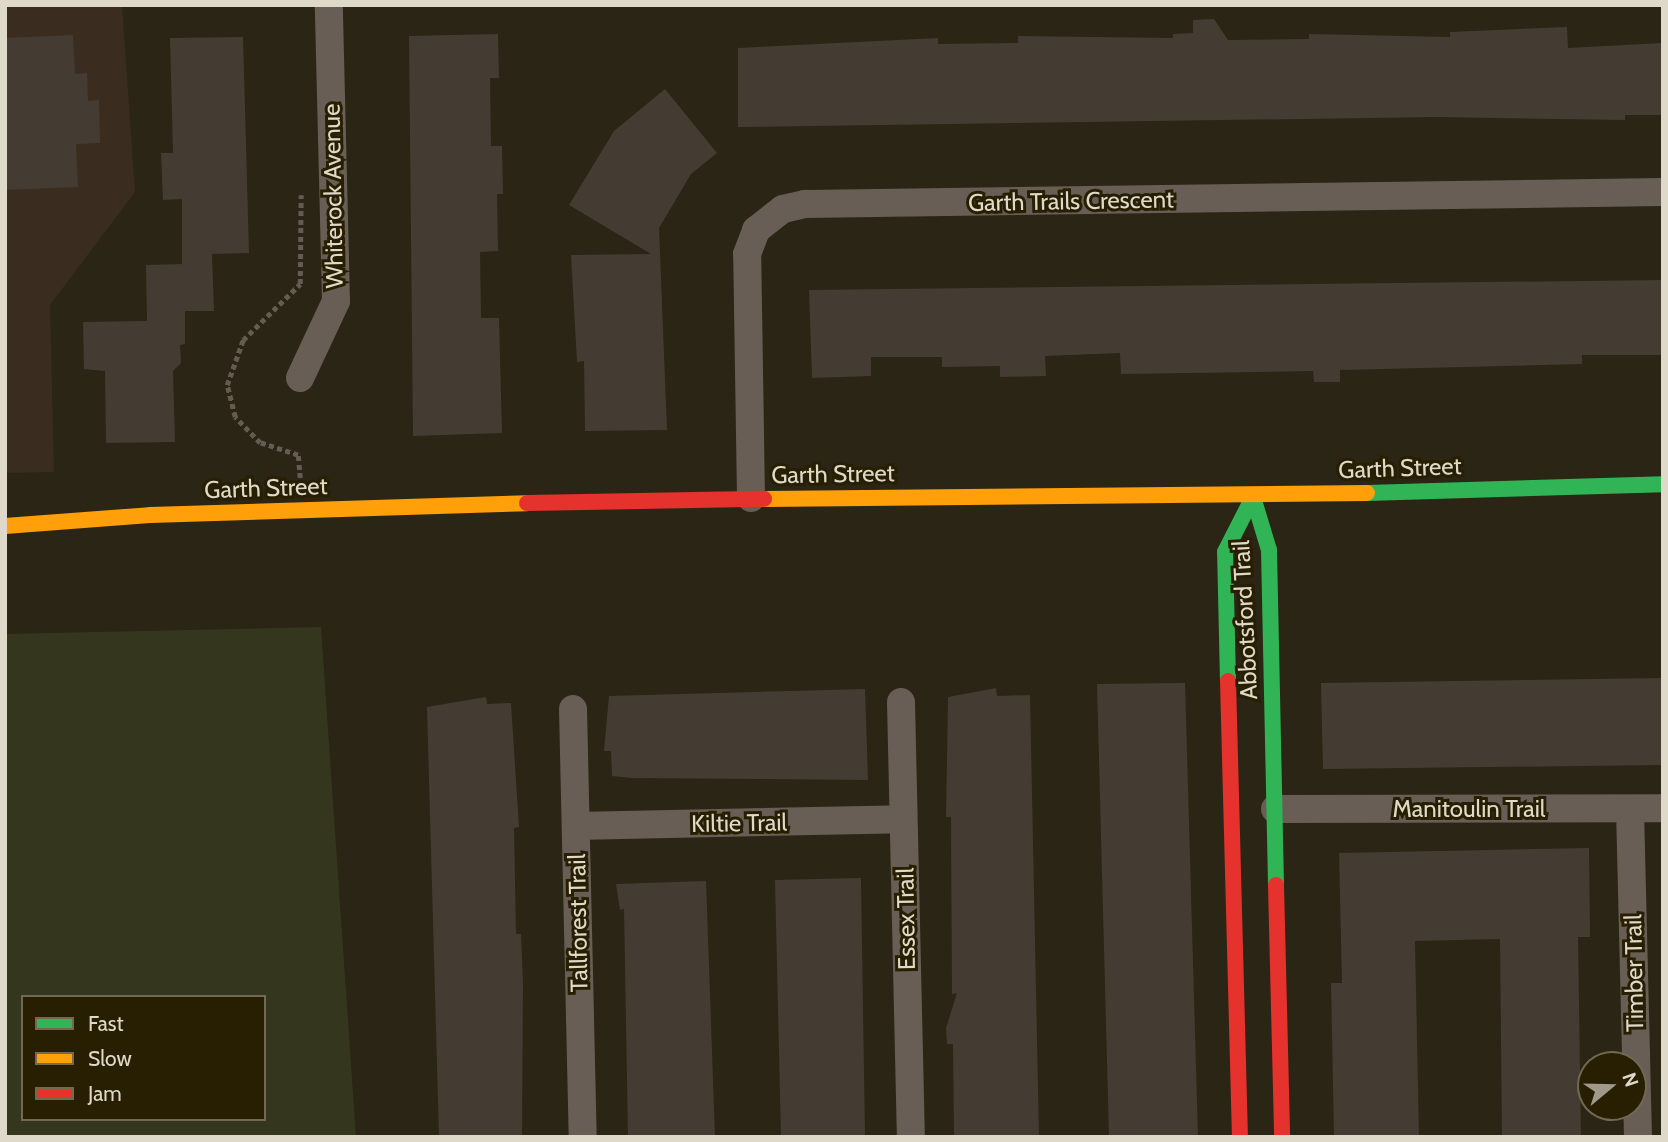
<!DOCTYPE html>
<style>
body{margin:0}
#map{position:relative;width:1668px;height:1142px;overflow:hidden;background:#2a2514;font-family:Cabin,sans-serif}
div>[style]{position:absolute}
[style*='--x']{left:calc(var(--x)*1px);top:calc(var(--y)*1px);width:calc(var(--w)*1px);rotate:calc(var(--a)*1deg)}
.commercial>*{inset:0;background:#3a2d20}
.green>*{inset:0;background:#34371e}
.building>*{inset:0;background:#443c32}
.path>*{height:4.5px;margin-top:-2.25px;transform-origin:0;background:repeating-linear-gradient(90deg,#645c52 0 5px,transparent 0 8.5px)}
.street>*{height:28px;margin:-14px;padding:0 14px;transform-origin:14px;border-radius:14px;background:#685e55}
.fast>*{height:16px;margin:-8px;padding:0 8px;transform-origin:8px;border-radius:8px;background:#30b455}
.slow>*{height:16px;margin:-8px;padding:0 8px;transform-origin:8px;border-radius:8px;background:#ff9f0a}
.jam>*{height:16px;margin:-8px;padding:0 8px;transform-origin:8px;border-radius:8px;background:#e5322d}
span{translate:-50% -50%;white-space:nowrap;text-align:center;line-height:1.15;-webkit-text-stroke:6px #281f03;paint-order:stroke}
.street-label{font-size:24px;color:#dfd9c9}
.frame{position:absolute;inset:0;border:7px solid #dfd9c9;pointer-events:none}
.legend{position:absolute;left:21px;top:995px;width:245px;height:126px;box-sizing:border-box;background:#281f03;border:2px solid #716952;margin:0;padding:9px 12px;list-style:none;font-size:21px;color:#dfd9c9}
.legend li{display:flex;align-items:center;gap:14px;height:35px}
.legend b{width:35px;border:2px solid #716952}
.north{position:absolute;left:1577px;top:1051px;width:70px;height:70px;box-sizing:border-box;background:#281f03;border:2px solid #716952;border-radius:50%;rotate:71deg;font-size:19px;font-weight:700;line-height:28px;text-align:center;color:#dfd9c9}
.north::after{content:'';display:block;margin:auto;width:24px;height:32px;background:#a09a8a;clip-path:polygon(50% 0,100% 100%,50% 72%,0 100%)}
</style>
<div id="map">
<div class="commercial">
<i style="clip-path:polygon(5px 5px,122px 5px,135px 192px,50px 305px,54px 472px,5px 473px)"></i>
</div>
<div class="green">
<i style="clip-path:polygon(evenodd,321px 627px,356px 1137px,5px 1137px,5px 634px,321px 627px,23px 997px,264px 997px,264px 1119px,23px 1119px,23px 997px)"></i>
</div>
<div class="building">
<i style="clip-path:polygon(1214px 19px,1228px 40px,1309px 39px,1309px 34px,1450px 37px,1450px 32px,1567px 27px,1568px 48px,1663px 43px,1663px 115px,1625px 115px,1625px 120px,1437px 117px,738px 127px,738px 48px,938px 38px,938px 44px,1018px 43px,1018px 36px,1173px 38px,1173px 34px,1193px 33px,1193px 20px)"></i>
<i style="clip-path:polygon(498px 34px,499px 78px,490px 78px,491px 146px,502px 146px,503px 194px,497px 194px,498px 251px,480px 252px,481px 318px,499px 318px,502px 433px,413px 436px,409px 36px)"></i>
<i style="clip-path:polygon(73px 35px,75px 74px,87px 73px,88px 101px,99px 100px,100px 143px,76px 144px,78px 187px,5px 190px,5px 38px)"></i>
<i style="clip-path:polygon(243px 37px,249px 253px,212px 254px,214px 311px,185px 311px,185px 344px,180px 345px,181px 363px,173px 371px,175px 442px,106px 443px,105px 371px,84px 369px,83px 322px,147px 321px,146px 265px,182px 264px,182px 199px,163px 200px,161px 153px,173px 153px,170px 38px)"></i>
<i style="clip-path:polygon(665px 89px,717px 153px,691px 174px,659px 228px,667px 430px,585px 431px,584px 361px,577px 362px,571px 255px,651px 254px,569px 205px,614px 131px)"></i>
<i style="clip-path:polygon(1663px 280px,1663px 355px,1582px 355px,1582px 364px,1340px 370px,1340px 382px,1314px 382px,1313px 371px,1121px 374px,1120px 353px,1045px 356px,1046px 376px,1000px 377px,1000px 366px,942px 367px,942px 357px,871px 357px,871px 376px,812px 378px,809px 290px)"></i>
<i style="clip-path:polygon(1663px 678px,1663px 765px,1323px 769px,1321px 683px)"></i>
<i style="clip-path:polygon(1185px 683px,1198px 1137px,1109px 1137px,1097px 684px)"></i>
<i style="clip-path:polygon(996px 688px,997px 696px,1030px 695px,1039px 1137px,954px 1137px,953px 1044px,947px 1044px,946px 1028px,957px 993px,952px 994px,951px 817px,946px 817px,948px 697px)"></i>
<i style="clip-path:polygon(865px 689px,868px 780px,632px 778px,612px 776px,611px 751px,604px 751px,609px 696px)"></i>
<i style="clip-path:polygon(486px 697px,487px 704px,511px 703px,519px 827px,514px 828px,516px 934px,521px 934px,523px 983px,522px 1137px,439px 1137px,427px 707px)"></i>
<i style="clip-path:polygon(1589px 848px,1590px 937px,1578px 937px,1581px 1137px,1502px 1137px,1500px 939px,1415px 941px,1419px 1137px,1334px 1137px,1331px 983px,1342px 983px,1339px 853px)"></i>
<i style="clip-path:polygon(861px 878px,865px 1137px,781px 1137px,775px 880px)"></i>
<i style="clip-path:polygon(706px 881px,715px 1137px,628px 1137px,624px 909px,620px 910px,616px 884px)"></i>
</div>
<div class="path">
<i style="--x:300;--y:478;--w:23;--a:-95"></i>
<i style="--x:298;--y:455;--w:40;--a:-162"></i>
<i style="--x:260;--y:443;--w:36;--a:-134"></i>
<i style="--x:235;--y:417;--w:33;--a:-104"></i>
<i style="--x:227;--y:385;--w:48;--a:-70.4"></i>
<i style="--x:243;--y:340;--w:80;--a:-44.5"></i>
<i style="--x:300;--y:284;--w:89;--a:-89.4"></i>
</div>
<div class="street">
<i style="--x:300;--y:378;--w:85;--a:-64.9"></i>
<i style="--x:336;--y:301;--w:296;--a:-91.4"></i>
<i style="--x:751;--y:498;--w:244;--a:-90.9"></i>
<i style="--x:747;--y:254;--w:26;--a:-69"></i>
<i style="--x:756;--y:230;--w:34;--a:-38"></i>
<i style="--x:783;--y:209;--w:23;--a:-13"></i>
<i style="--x:805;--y:204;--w:858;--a:-0.8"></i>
<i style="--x:901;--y:702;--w:435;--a:88.7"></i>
<i style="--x:573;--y:709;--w:428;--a:88.7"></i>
<i style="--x:1275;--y:809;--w:388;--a:-0.1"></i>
<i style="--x:1630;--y:809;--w:328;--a:88.6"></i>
<i style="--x:576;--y:826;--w:327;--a:-1.2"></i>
</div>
<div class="fast">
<i style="--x:1367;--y:493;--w:296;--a:-1.7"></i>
<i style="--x:1228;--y:681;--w:129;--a:-91.3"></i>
<i style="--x:1225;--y:552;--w:62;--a:-63"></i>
<i style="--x:1253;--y:497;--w:55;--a:73.2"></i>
<i style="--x:1269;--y:550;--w:335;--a:88.8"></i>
</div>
<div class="slow">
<i style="--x:764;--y:499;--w:603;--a:-0.57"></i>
<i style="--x:5;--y:526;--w:145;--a:-4.3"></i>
<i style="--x:150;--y:515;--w:377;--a:-1.8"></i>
</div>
<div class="jam">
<i style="--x:527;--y:503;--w:237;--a:-1"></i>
<i style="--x:1228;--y:681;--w:456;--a:88.5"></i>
<i style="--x:1276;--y:885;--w:252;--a:88.6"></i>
</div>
<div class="street-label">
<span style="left:333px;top:196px;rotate:-91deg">Whiterock Avenue</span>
<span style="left:1071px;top:201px;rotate:-1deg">Garth Trails Crescent</span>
<span style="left:1400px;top:468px;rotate:-2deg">Garth Street</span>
<span style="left:833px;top:474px;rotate:-1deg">Garth Street</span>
<span style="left:266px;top:488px;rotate:-2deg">Garth Street</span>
<span style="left:1245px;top:620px;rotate:-93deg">Abbotsford Trail</span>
<span style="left:1469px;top:809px">Manitoulin Trail</span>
<span style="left:739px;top:823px;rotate:-1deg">Kiltie Trail</span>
<span style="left:906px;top:919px;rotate:-91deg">Essex Trail</span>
<span style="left:578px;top:923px;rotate:-91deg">Tallforest Trail</span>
<span style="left:1634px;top:973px;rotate:-91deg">Timber Trail</span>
</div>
<div class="frame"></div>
<ul class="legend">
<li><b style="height:9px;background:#30b455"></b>Fast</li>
<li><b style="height:9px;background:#ff9f0a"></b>Slow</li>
<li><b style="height:9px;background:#e5322d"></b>Jam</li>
</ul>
<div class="north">N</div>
</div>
